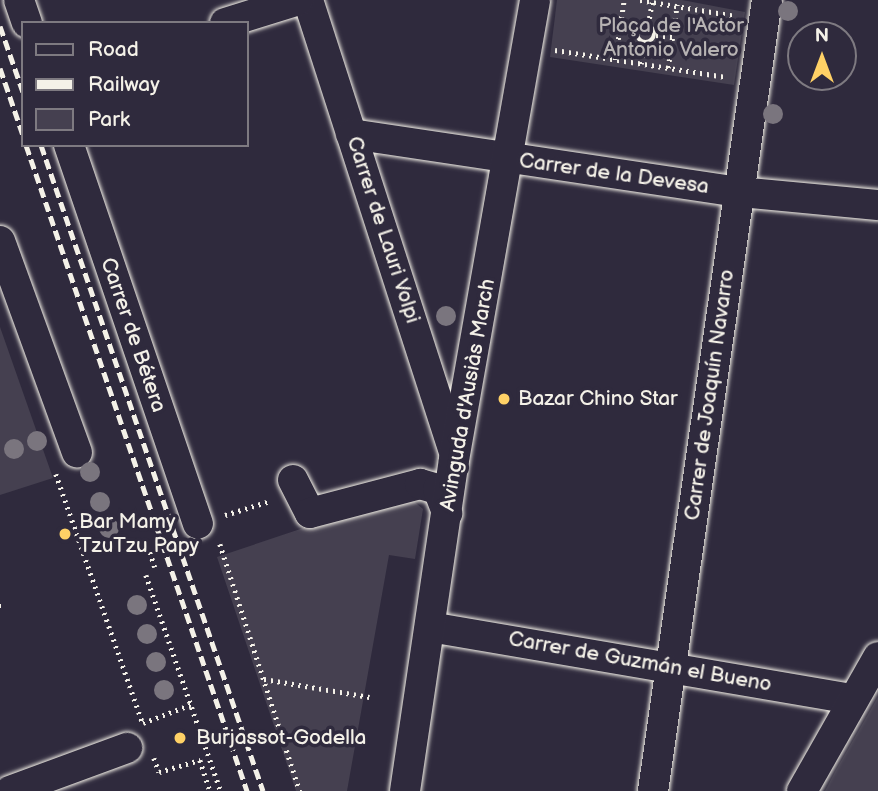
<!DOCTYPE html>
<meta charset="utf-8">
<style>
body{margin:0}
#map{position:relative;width:878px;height:791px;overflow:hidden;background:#2f2a3d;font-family:"Balsamiq Sans",sans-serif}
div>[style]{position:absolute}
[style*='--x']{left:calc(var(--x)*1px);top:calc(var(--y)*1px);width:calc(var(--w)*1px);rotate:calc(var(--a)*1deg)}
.green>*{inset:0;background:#454050}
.path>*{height:4.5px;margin-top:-2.25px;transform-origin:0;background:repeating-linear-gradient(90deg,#f4f1e8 0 2px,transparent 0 7px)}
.path>.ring{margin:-2.25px;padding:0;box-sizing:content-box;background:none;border:4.5px solid #f4f1e8;border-radius:50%}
.roads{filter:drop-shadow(0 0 2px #f4f1e8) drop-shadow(0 0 2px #f4f1e8)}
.minor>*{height:30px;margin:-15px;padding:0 15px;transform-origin:15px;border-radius:15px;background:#2f2a3d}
.rail>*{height:5px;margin-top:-2.5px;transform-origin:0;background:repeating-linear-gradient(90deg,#f4f1e8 0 10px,transparent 0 15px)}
.trees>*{width:20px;height:20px;margin:-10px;border-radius:50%;background:#7a757e}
.dots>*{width:19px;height:19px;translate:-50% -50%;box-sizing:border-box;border:4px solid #2f2a3d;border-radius:50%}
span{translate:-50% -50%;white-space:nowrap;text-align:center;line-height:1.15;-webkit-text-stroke:7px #2f2a3d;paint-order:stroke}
.park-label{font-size:21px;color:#b7b3b3}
.street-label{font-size:21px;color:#f4f1e8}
.poi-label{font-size:21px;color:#f4f1e8}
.left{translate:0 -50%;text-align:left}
.legend{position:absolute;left:21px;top:21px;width:228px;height:126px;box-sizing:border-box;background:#2f2a3d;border:2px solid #7e7a81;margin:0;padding:9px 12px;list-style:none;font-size:21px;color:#f4f1e8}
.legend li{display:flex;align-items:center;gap:14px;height:35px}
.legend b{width:35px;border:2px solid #7e7a81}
.north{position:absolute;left:787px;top:21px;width:70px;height:70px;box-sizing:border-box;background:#2f2a3d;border:2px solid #7e7a81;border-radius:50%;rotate:0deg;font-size:19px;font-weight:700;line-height:28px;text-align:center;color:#f4f1e8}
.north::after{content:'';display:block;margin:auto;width:24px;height:32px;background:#ffd166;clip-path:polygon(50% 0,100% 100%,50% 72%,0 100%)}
</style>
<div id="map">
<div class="green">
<i style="clip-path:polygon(557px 0,682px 0,745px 12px,734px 85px,550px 57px)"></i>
<i style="clip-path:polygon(0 327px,53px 478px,0 495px)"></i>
<i style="clip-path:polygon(405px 494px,423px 509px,415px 559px,389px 555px,347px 791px,296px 791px,217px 557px)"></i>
<i style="clip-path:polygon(878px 697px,878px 791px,825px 791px,835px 772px)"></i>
</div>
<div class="path">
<i style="--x:640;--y:0;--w:97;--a:9.5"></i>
<i class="ring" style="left:637px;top:25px;width:13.5px;height:13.5px"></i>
<i style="--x:648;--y:25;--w:23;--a:-80"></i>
<i style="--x:620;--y:31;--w:17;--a:7"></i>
<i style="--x:656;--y:35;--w:16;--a:7"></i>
<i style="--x:555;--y:50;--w:173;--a:9"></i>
<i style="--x:615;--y:60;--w:61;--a:-81.5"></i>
<i style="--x:641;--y:64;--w:21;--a:-79"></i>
<i style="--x:668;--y:68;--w:64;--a:-81.9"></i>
<i style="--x:56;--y:474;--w:262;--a:70.8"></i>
<i style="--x:225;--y:515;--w:47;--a:-17.3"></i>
<i style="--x:220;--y:544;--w:260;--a:72.1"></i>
<i style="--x:150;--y:552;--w:16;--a:72"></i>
<i style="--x:146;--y:575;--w:229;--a:70.9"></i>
<i style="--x:0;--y:606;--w:1;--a:0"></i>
<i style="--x:264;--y:679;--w:107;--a:9.7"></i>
<i style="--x:143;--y:723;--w:53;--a:-21.2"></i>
<i style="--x:154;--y:758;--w:15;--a:70"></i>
<i style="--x:159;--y:772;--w:43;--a:-16.3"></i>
<i style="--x:200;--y:760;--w:33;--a:72"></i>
</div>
<div class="roads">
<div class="minor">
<i style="--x:19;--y:0;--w:24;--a:71"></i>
<i style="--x:308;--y:0;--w:473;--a:72.1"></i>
<i style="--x:225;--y:23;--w:77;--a:-17.3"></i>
<i style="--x:351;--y:134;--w:393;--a:8.5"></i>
<i style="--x:740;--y:192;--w:139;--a:5.4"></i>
<i style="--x:69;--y:145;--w:400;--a:71.2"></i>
<i style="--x:0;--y:241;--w:225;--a:70"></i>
<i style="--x:293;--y:480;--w:37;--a:63"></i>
<i style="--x:310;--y:513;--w:114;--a:-14.8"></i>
<i style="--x:420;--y:484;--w:19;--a:16"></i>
<i style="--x:438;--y:489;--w:26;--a:69"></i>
<i style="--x:430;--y:627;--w:426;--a:9.7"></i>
<i style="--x:10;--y:791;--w:125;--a:-20.2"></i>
<i style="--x:405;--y:791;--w:335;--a:-81.6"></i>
<i style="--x:454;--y:460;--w:467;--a:-80"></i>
<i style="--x:653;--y:791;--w:799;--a:-81.8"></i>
<i style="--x:802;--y:791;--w:154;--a:-60.4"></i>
</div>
</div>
<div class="rail">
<i style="--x:0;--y:26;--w:70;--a:70.8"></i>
<i style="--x:0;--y:68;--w:71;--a:71.1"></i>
<i style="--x:26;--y:145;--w:683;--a:71.11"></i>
<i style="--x:41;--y:145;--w:683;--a:71.03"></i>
</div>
<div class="trees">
<i style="left:788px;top:11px"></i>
<i style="left:773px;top:114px"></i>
<i style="left:446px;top:316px"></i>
<i style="left:37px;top:441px"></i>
<i style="left:14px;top:449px"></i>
<i style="left:90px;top:472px"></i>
<i style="left:100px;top:502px"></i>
<i style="left:109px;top:528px"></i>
<i style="left:137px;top:605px"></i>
<i style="left:147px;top:634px"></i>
<i style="left:156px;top:662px"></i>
<i style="left:164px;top:690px"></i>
</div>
<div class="dots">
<i style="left:504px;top:399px;background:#ffd166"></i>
<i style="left:65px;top:534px;background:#ffd166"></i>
<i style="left:180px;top:738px;background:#ffd166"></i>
</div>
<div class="park-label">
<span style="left:671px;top:38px">Plaça de l'Actor<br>Antonio Valero</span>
</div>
<div class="street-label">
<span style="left:614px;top:174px;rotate:8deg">Carrer de la Devesa</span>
<span style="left:383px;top:230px;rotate:72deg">Carrer de Lauri Volpi</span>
<span style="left:133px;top:335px;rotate:71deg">Carrer de Bétera</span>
<span style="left:468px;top:395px;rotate:-80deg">Avinguda d'Ausiàs March</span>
<span style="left:710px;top:395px;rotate:-82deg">Carrer de Joaquín Navarro</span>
<span style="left:640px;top:662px;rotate:10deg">Carrer de Guzmán el Bueno</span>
</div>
<div class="poi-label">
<span class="left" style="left:518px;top:399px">Bazar Chino Star</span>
<span class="left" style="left:79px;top:534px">Bar Mamy<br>TzuTzu Papy</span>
<span class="left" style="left:196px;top:738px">Burjassot-Godella</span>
</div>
<ul class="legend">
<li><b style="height:9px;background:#2f2a3d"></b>Road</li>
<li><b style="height:9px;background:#f4f1e8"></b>Railway</li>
<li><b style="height:19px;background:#454050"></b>Park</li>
</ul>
<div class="north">N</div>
</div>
